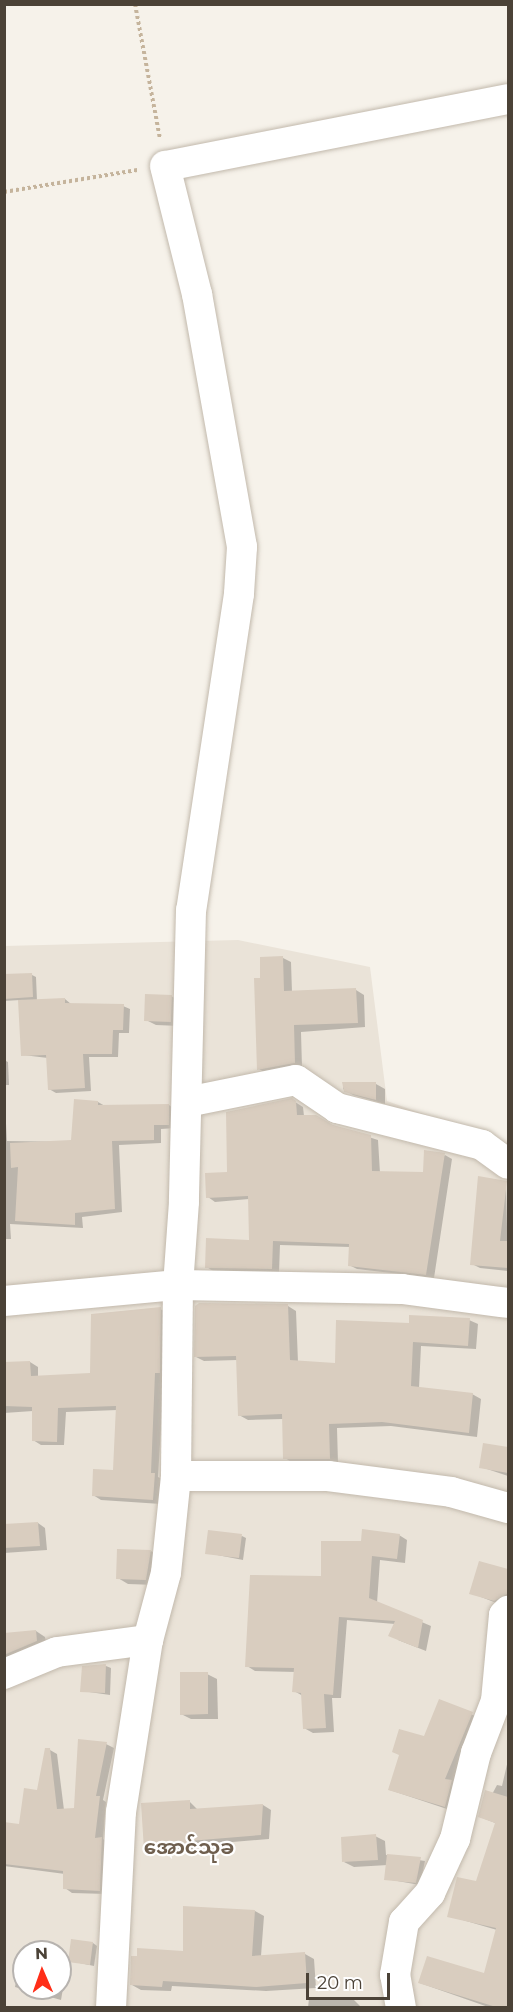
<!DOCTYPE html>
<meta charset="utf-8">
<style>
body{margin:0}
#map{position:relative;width:513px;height:2012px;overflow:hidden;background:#f6f2ea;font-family:Montserrat,"Noto Sans Myanmar",sans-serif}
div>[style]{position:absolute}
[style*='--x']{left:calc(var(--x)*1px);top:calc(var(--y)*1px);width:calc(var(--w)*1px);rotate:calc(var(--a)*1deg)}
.residential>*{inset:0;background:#eae3d8}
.shadow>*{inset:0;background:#0003}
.building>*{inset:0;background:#d9cdbf}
.path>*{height:4px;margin-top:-2px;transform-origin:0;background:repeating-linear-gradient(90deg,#c5b49c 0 3px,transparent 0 6px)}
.roads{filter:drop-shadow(0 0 2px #c2b9ac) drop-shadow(0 0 2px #c2b9ac)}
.street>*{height:30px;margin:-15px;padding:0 15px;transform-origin:15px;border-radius:15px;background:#fff}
span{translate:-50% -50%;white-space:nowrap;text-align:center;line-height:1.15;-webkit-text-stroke:4.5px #fff;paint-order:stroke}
.quarter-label{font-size:20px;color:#6f5f4e;font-weight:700}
.frame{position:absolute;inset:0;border:6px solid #4b4237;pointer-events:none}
.north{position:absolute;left:12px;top:1940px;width:60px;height:60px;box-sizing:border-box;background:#fff;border:2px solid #b7b3af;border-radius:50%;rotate:358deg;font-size:16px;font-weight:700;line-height:24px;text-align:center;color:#4b4237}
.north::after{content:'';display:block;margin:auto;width:21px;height:27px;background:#ff2e18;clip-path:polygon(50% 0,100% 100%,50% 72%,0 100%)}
.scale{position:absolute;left:306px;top:1973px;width:84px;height:27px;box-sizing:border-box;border:3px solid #4b4237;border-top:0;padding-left:8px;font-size:18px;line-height:21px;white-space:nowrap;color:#4b4237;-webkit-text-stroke:4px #fff;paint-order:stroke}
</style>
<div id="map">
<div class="residential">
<i style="clip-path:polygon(evenodd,238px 940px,370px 967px,387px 1101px,508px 1144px,508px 2007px,5px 2007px,4px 946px,238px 940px,24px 1952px,60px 1952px,60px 1988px,24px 1988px,24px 1952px)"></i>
</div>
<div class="shadow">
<i style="clip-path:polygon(283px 958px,291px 962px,292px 992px,356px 990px,364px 995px,365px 1027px,301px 1032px,302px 1067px,267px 1074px,259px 1069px,262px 980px)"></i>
<i style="clip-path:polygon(32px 975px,36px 977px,37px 1001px,65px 999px,71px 1004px,123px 1006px,130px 1009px,129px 1033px,119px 1033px,118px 1057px,89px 1057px,91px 1091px,56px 1093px,49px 1089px,48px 1058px,23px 1055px,20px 1000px,4px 1001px,4px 976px)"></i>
<i style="clip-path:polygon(171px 996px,181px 1002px,180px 1026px,156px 1025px,146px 1020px)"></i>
<i style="clip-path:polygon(4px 1060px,8px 1062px,9px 1085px,4px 1085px)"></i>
<i style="clip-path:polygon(343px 1083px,376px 1084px,385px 1089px,385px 1104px,353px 1095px,343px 1089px)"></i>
<i style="clip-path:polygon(4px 1088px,7px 1141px,73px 1142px,98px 1102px,105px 1106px,169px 1105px,176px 1110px,176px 1128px,161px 1129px,161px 1143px,119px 1145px,122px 1212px,82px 1217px,83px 1228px,10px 1224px,11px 1239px,4px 1239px)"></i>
<i style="clip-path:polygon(292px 1100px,303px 1107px,304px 1116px,378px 1140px,380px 1173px,425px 1174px,445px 1155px,452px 1159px,434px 1278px,357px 1269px,349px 1265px,350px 1247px,280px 1245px,279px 1273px,214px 1272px,207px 1267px,251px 1241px,249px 1199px,215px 1202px,208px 1197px)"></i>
<i style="clip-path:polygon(506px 1183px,508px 1271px,480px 1268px,472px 1264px)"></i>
<i style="clip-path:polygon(288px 1306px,296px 1311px,298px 1362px,336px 1365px,410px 1324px,469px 1320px,478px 1324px,476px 1349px,421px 1346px,419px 1388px,472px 1394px,481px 1399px,477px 1437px,391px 1426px,337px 1428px,338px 1463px,293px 1463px,285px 1458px,283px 1419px,248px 1420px,239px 1415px,237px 1360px,204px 1361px,196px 1357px)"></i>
<i style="clip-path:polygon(160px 1309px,168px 1313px,158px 1477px,162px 1479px,161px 1504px,101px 1500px,93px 1495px,115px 1472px,117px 1410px,66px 1412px,64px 1445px,41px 1445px,33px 1440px,33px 1411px,4px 1413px,4px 1376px,30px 1362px,38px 1367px,38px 1377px,91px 1375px)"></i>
<i style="clip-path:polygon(485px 1444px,508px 1448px,508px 1476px,481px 1467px)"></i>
<i style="clip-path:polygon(38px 1523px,45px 1528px,47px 1550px,4px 1553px,4px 1525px)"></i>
<i style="clip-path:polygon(399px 1535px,407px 1540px,405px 1563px,380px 1560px,377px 1603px,431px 1626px,426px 1651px,398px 1640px,395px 1624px,347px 1620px,341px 1698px,332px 1698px,334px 1732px,313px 1733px,304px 1728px,303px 1696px,294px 1691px,296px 1672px,255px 1671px,247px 1666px,323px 1578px,362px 1542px)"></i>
<i style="clip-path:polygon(242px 1536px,246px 1538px,243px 1560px,207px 1553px)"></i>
<i style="clip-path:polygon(151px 1551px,160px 1557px,156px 1585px,128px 1584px,118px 1578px)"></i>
<i style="clip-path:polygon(480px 1562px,508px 1570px,508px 1604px,504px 1606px,471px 1593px)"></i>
<i style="clip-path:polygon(36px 1631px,45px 1637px,47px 1647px,4px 1660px,4px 1634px)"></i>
<i style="clip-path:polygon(106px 1666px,111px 1668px,110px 1695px,82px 1691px,83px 1668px)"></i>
<i style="clip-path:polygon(207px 1674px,217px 1679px,218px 1719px,191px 1719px,181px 1714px)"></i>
<i style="clip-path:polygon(440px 1701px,480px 1718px,453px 1783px,459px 1786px,453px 1811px,390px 1790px,401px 1756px,425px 1738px)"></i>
<i style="clip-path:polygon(106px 1744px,114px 1748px,103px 1800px,106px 1802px,103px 1839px,109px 1843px,107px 1894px,72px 1893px,65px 1888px,65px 1874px,4px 1866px,4px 1824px,20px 1825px,38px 1792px,50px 1750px,57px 1754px,64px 1810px,75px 1810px)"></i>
<i style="clip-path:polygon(508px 1760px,508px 2008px,491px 2008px,420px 1983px,485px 1975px,497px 1930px,449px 1916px,477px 1883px,503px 1826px,480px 1817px,497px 1785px,502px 1786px)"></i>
<i style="clip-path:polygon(189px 1801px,198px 1810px,263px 1805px,271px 1810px,269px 1839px,197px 1845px,197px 1851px,154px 1854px,145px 1849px)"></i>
<i style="clip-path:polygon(375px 1836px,385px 1841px,386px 1855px,425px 1861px,420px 1885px,386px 1879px,388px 1865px,354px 1867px,344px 1862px)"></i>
<i style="clip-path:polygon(255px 1911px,264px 1916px,261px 1956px,305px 1954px,314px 1959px,316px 1988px,266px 1991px,172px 1986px,171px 1991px,141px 1990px,132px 1985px)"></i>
<i style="clip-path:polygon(93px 1943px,97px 1946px,94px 1966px,70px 1961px)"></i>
<i style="clip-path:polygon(19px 1964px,24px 1965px,24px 1988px,60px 1988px,60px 1974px,65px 1977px,61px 2000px,15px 1987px)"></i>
<i style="clip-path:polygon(309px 1998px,352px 1998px,362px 2008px,308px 2008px)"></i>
</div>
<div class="building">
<i style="clip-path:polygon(283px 956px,284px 991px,356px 988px,358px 1023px,294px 1025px,295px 1063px,257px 1070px,254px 978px,260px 978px,260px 957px)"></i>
<i style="clip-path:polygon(32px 973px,33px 997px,4px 999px,4px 974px)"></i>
<i style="clip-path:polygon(145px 994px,172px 995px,171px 1022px,144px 1021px)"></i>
<i style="clip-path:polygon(65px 998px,65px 1003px,124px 1004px,123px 1030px,113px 1030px,112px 1054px,83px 1054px,85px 1088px,48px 1090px,46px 1055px,21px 1056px,18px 1000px)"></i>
<i style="clip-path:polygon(342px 1082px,376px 1082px,376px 1100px,344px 1092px)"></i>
<i style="clip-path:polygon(292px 1098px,296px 1101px,297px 1115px,316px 1115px,333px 1125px,371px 1135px,372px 1171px,423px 1172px,424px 1150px,445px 1153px,426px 1275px,348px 1266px,349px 1244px,273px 1241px,272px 1269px,205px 1268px,206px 1238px,249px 1240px,248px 1196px,206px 1198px,205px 1173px,227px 1172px,226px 1112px)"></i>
<i style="clip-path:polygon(74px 1099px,98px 1101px,98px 1105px,169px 1104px,169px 1125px,154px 1125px,154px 1140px,112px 1141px,115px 1209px,75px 1213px,75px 1225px,15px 1221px,18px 1167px,11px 1168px,10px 1143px,71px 1140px)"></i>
<i style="clip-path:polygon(478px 1176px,507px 1181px,500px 1241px,508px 1241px,508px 1268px,470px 1265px)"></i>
<i style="clip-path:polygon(199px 1303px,288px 1304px,290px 1360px,335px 1363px,336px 1320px,409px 1323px,409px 1315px,470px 1318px,468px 1346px,413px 1342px,411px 1386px,473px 1393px,469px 1433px,382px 1422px,329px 1424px,330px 1459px,283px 1459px,282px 1414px,238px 1416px,236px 1356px,194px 1357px,195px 1306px)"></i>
<i style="clip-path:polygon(161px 1307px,160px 1373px,155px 1373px,151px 1473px,155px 1473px,153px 1500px,92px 1496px,93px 1469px,113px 1470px,116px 1406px,58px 1408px,57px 1442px,32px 1441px,32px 1407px,4px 1406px,4px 1362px,30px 1361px,31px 1376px,90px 1373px,91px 1314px)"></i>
<i style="clip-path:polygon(483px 1443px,508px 1447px,508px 1473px,479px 1468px)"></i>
<i style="clip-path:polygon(38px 1522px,40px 1546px,4px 1548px,4px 1524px)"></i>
<i style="clip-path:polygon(362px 1529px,400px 1534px,397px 1559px,372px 1556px,369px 1598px,423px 1620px,418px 1648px,388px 1636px,395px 1621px,339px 1617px,333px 1695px,324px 1694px,326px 1728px,303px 1729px,301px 1693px,292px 1692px,294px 1668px,245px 1667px,250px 1575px,321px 1576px,321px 1541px,361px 1541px)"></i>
<i style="clip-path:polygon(208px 1530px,242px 1534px,239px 1558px,205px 1554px)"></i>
<i style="clip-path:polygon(117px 1549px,151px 1550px,146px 1580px,116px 1579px)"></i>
<i style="clip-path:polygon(479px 1561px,508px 1569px,507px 1594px,494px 1601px,469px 1594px)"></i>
<i style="clip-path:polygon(36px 1630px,37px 1641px,4px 1655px,4px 1633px)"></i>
<i style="clip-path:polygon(106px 1664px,105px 1693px,80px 1692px,82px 1666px)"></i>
<i style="clip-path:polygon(180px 1672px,208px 1672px,208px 1714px,180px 1715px)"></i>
<i style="clip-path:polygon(439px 1699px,473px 1712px,445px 1779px,452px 1780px,445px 1807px,388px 1790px,399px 1755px,392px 1752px,399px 1729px,424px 1736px)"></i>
<i style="clip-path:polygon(78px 1739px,107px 1742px,96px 1796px,100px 1796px,95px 1838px,102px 1837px,100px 1891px,63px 1889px,63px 1871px,4px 1864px,4px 1822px,19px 1824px,24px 1788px,37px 1790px,45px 1748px,50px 1748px,57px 1809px,74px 1808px)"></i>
<i style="clip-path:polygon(485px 1790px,508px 1797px,508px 2007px,496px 2007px,418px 1983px,427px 1956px,484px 1973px,496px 1928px,447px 1917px,457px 1877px,476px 1881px,495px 1823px,478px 1817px)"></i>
<i style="clip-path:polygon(190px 1800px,190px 1809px,263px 1804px,261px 1835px,189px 1841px,189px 1847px,144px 1850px,141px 1803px)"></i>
<i style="clip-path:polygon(376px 1834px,378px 1860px,342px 1862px,341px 1837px)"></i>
<i style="clip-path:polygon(387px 1854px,421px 1857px,416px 1883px,384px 1880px)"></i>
<i style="clip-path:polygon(183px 1906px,255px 1910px,252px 1956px,305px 1952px,307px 1983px,256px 1987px,163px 1981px,162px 1987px,130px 1985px,131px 1956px,137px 1956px,137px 1948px,183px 1951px)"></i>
<i style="clip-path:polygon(71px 1939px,93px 1942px,90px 1965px,68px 1962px)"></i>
</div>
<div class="path">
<i style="--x:135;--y:4;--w:137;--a:79.5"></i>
<i style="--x:4;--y:192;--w:135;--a:-9.4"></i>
</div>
<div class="roads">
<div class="street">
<i style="--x:508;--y:99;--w:349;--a:168.9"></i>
<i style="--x:165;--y:166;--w:132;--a:76"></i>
<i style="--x:197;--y:294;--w:257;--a:79.9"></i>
<i style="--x:242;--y:547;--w:47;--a:93.7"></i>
<i style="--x:239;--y:594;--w:320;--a:98.6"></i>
<i style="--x:191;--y:910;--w:292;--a:91.4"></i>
<i style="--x:184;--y:1202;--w:83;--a:94.1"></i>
<i style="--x:178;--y:1285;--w:224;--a:1"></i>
<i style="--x:402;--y:1289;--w:107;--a:7.5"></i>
<i style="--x:187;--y:1102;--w:111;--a:-11.4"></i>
<i style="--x:296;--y:1080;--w:50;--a:34.3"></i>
<i style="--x:337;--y:1108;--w:150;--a:14.3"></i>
<i style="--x:482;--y:1145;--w:32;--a:36"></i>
<i style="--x:4;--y:1301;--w:175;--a:-5.3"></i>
<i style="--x:178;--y:1285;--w:191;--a:90.6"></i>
<i style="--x:176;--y:1476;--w:152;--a:0"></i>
<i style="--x:328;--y:1476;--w:124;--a:7.4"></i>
<i style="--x:451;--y:1492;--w:59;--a:15.7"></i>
<i style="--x:4;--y:1674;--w:57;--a:-22.5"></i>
<i style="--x:57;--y:1652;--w:92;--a:-7.5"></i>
<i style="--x:111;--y:2008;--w:196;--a:-87.1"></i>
<i style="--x:121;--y:1812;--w:174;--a:-81.1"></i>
<i style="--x:148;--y:1640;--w:69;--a:-75"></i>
<i style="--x:166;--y:1573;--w:98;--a:-84.1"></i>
<i style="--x:401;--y:2008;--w:34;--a:-100"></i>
<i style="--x:395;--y:1975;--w:54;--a:-80.4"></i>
<i style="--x:404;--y:1922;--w:39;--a:-48"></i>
<i style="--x:430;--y:1893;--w:60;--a:-65.2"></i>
<i style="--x:455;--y:1839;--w:89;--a:-76.3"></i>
<i style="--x:476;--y:1753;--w:56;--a:-69"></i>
<i style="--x:496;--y:1701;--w:86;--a:-84.7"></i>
<i style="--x:504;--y:1615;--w:6;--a:-45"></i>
</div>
</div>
<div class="quarter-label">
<span style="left:189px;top:1847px">အောင်သုခ</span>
</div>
<div class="frame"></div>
<div class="north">N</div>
<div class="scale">20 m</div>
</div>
